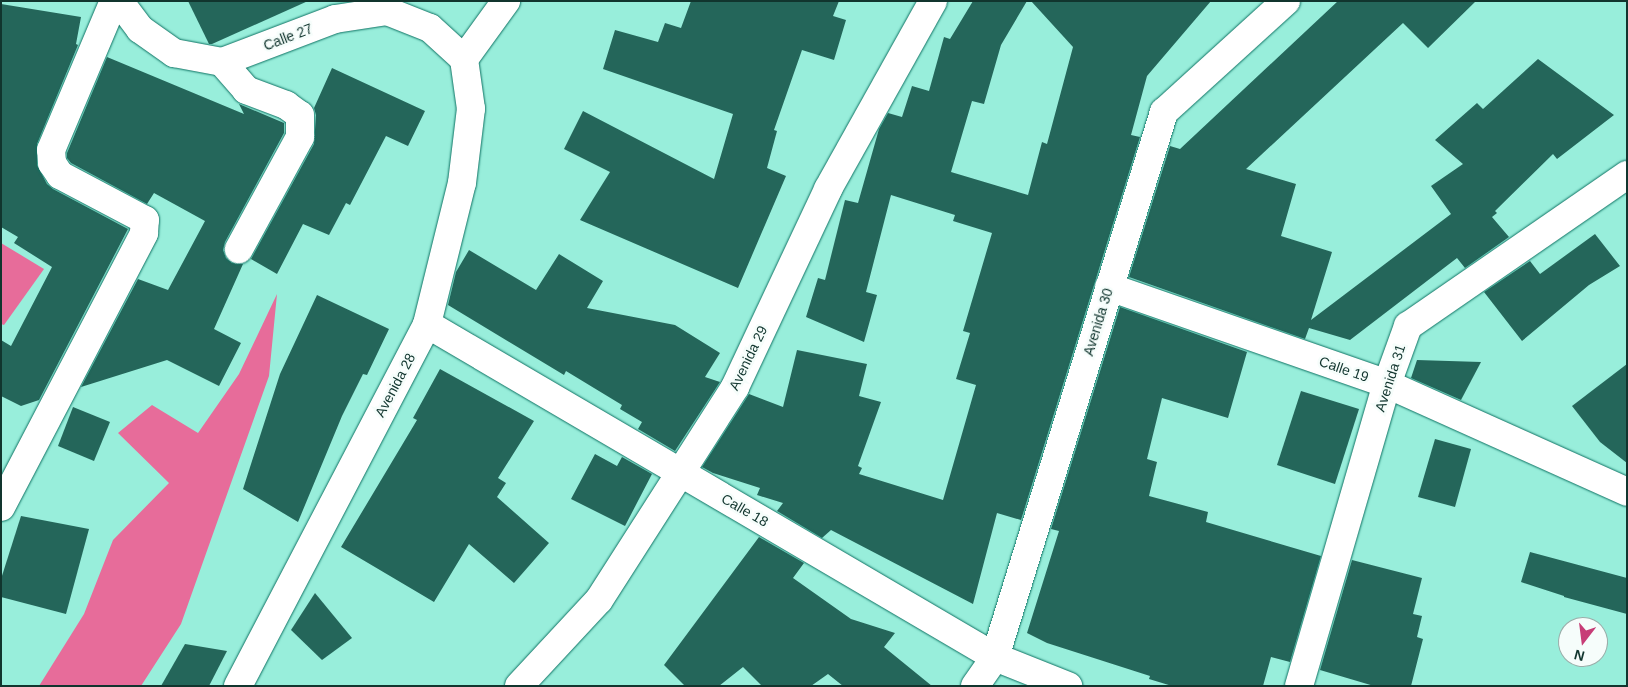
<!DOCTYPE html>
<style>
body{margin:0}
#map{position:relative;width:1628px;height:687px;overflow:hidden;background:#98eedb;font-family:Arial,sans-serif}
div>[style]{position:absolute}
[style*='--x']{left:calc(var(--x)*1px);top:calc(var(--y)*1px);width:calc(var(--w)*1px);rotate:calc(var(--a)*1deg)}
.forest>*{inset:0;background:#e76c9a}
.building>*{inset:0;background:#24665a}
.roads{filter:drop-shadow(0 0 1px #0e7263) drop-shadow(0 0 1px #0e7263)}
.minor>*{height:28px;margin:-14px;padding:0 14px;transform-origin:14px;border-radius:14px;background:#fff}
span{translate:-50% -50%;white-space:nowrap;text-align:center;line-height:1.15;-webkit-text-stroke:5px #f6fdfb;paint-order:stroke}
.street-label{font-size:14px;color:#11352e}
.frame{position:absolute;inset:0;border:2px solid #11352e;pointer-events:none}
.north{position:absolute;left:1558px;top:617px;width:50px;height:50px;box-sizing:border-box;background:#f6fdfb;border:1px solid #9aada9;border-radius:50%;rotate:195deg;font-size:14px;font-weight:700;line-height:20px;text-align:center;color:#11352e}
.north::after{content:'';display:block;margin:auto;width:18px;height:22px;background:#c73d77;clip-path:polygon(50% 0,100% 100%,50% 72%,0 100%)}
</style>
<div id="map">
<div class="forest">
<i style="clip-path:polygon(1px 243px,44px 269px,4px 325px,1px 324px)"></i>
<i style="clip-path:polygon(277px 294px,269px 376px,181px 624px,141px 686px,39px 686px,84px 614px,113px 540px,169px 483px,118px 433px,152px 405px,198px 433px,239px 374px)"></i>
</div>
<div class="building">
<i style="clip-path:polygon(188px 1px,308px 1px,212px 44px,209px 44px)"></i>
<i style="clip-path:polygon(691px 1px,839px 1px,833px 16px,846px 20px,834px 60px,802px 50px,774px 130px,777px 131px,767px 168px,786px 176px,738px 288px,580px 220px,610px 172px,564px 149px,583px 111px,714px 179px,733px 114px,603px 69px,615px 30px,658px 42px,665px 23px,681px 28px)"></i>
<i style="clip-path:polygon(973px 1px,1027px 1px,1001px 45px,984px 104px,972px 101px,951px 172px,1028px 195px,1042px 142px,1047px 144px,1073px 47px,1031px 1px,1211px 1px,1147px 76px,1131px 135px,1140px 137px,1021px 520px,997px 513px,973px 604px,831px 530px,822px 538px,777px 511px,783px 503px,757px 495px,760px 488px,713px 473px,702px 467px,749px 394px,783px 407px,797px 350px,867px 364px,859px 396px,881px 402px,858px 466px,862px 468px,859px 474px,943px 500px,976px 385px,956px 379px,970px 333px,963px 331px,992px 233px,953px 221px,955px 215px,891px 195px,866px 292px,877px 295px,864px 342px,806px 317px,818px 278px,825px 280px,845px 200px,858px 203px,879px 129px,888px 113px,902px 117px,912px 86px,929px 91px,944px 37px,950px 39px)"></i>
<i style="clip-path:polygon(1338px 1px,1476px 1px,1428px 48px,1403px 23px,1246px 169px,1296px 184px,1281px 236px,1332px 252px,1311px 320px,1451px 214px,1431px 186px,1463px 164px,1435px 140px,1477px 103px,1483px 109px,1538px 59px,1614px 115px,1557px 159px,1553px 154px,1495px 211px,1497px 213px,1492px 217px,1509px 237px,1465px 268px,1457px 258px,1350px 340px,1309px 328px,1305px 339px,1129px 277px,1170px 146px,1180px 149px)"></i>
<i style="clip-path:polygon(1px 4px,81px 17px,76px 44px,78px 45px,37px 144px,37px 165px,47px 184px,53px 189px,128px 229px,39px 400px,21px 406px,1px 396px,1px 340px,11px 346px,52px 267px,14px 243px,18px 237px,1px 227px)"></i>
<i style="clip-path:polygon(107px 57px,244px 114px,239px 104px,284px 123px,284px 133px,225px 242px,223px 250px,226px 258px,232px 263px,243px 264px,214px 329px,241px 343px,219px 386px,167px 360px,81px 387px,138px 279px,168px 290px,205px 221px,154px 193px,147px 204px,71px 163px,67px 158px,67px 153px)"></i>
<i style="clip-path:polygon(332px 68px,425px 111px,408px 146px,386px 136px,350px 205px,346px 203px,329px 235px,303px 224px,277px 274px,251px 259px,314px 144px,316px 115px,314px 108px)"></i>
<i style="clip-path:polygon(1595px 234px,1620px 266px,1589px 285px,1522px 341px,1484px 292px,1530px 261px,1540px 274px)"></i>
<i style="clip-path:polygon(469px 250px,536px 290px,559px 254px,603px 281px,587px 308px,675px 325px,720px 353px,705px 377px,720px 382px,675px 451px,638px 429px,642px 422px,620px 409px,622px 405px,566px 371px,564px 375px,448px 305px,456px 272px)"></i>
<i style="clip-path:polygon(317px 295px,389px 329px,367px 375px,363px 374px,342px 416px,298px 522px,243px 489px,280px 374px)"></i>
<i style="clip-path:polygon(1120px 307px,1247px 352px,1228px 418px,1162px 398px,1147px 459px,1157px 462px,1149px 496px,1208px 512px,1206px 522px,1321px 556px,1290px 662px,1271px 657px,1263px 686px,1172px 686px,1149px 679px,1150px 676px,1047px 643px,1027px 633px,1059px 531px,1051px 529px)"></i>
<i style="clip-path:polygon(1417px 360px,1481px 362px,1461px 400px,1411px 378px)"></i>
<i style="clip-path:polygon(1627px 364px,1627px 463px,1600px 442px,1572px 406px)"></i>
<i style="clip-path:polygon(440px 369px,534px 421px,498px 478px,506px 483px,497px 497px,549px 543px,514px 583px,469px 544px,434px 602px,341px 547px,417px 420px,413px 418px)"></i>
<i style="clip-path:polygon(1301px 391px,1359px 409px,1335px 484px,1277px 465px)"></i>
<i style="clip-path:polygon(73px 407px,110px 422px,94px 461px,58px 446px)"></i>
<i style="clip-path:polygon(1435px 439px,1471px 449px,1455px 507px,1418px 497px)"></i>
<i style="clip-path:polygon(595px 454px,617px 466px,622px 457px,652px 474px,625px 526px,571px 499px)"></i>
<i style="clip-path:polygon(21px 516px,89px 529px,66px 614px,1px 597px,1px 579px)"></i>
<i style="clip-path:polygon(759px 537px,804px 563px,793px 578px,851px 619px,895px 633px,884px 647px,932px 686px,843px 686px,828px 674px,811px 686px,762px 686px,743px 667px,719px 686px,685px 686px,664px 665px)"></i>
<i style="clip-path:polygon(1530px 552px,1627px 578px,1627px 614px,1564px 597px,1564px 596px,1521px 582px)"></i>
<i style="clip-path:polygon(1352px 560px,1422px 578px,1413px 614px,1422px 616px,1417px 637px,1423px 639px,1411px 686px,1374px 686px,1320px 670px)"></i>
<i style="clip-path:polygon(315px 593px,352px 638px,322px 660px,291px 630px)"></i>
<i style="clip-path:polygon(185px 644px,227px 651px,209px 686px,161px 686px)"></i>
</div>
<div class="roads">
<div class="minor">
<i style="--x:119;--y:1;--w:35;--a:53"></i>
<i style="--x:140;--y:29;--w:42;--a:35.2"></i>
<i style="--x:174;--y:53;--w:49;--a:10.6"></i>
<i style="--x:222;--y:62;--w:121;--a:-20.8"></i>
<i style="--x:335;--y:19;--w:53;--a:-8.7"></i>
<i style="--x:387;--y:11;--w:46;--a:21.6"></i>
<i style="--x:430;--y:28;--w:46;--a:42.4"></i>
<i style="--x:464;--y:59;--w:72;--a:-54.1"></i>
<i style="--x:222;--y:62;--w:37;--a:49"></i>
<i style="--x:246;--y:90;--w:43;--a:20.6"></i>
<i style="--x:286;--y:105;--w:17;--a:36"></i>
<i style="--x:300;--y:115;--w:22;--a:90"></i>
<i style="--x:300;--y:137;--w:128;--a:118.6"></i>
<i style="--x:1109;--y:287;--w:294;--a:19.2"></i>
<i style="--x:1387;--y:384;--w:263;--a:24.2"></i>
<i style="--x:427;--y:324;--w:658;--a:30.38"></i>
<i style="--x:995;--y:657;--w:79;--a:21.7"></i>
<i style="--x:1;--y:507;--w:309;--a:-62.4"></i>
<i style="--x:144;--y:233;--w:13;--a:-86"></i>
<i style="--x:145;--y:220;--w:96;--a:-152.1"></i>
<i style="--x:60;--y:175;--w:14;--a:-124"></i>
<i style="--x:52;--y:163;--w:13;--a:-94"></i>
<i style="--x:51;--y:150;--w:162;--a:-67.1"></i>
<i style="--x:238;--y:686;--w:408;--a:-62.4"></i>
<i style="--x:427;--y:324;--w:145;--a:-76.1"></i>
<i style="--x:462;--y:183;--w:75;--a:-83.1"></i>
<i style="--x:471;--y:109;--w:50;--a:-98"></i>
<i style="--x:519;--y:686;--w:117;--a:-47.1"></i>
<i style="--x:599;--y:600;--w:253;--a:-57.4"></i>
<i style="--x:735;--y:387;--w:219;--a:-64.8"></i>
<i style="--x:828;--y:189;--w:215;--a:-60.8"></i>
<i style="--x:975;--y:686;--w:35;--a:-55"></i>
<i style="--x:995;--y:657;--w:571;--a:-72.77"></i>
<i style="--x:1164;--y:112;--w:165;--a:-42.3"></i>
<i style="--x:1299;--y:686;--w:315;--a:-73.8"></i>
<i style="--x:1387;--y:384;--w:62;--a:-70.1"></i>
<i style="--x:1408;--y:326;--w:266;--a:-34.6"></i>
</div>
</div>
<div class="street-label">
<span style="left:288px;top:37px;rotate:-21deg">Calle 27</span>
<span style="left:1098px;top:322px;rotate:-73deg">Avenida 30</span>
<span style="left:748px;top:358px;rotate:-64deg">Avenida 29</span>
<span style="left:1344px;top:369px;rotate:19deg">Calle 19</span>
<span style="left:1390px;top:378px;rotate:-72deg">Avenida 31</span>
<span style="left:395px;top:385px;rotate:-62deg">Avenida 28</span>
<span style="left:745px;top:510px;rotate:30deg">Calle 18</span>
</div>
<div class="frame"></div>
<div class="north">N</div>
</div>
